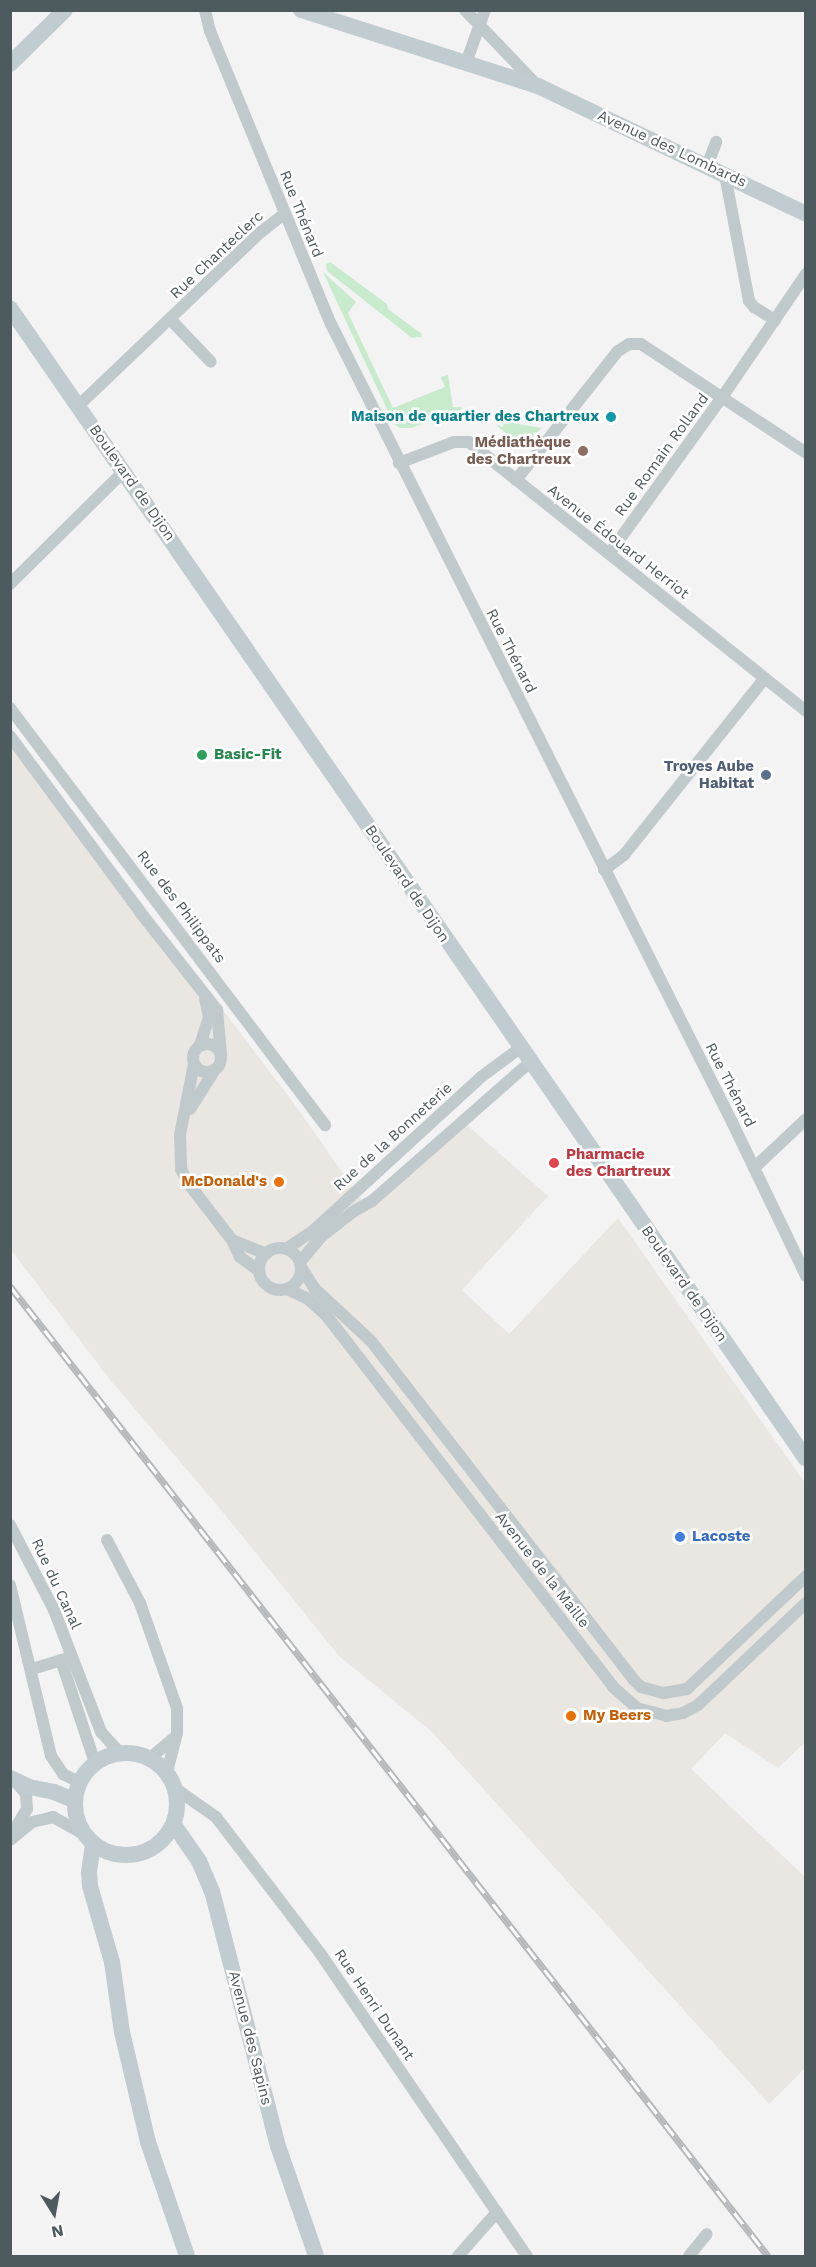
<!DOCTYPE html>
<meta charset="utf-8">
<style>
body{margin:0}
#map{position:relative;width:816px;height:2267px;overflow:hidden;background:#f4f3f3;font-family:"Work Sans",sans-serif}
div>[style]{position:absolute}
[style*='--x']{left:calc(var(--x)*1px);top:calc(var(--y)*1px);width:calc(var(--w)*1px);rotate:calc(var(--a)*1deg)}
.commercial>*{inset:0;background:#eae6e1}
.green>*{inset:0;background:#c8ebce}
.street>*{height:12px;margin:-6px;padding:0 6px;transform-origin:6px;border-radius:6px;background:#c0cacd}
.street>.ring{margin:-6px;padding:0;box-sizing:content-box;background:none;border:12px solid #c0cacd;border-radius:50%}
.secondary>*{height:16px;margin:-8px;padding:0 8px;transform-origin:8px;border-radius:8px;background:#c1ccd1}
.secondary>.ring{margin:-8px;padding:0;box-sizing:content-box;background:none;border:16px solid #c1ccd1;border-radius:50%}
.rail>*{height:7px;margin-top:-3.5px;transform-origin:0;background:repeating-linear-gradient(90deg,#fff 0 14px,#b6b9bc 0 28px);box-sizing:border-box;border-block:2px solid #b6b9bc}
.dots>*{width:16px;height:16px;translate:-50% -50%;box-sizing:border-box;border:3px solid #fff;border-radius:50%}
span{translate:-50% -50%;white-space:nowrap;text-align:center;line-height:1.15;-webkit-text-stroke:5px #fff;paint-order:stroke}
.street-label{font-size:15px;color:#4d5a5e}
.culture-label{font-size:15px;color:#0d838f;font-weight:700}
.right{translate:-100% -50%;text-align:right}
.education-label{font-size:15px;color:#785e54;font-weight:700}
.leisure-label{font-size:15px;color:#27864d;font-weight:700}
.left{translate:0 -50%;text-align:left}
.service-label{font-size:15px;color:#4e5e75;font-weight:700}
.health-label{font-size:15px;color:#be3a42;font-weight:700}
.food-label{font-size:15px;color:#c56008;font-weight:700}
.shop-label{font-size:15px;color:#366cbe;font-weight:700}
.frame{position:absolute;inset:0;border:12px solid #4d5a5e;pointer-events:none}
.north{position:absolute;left:24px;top:2183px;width:60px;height:60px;-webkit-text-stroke:4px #fff;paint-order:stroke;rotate:169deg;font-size:16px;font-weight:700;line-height:24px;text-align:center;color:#4d5a5e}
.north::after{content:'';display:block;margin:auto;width:21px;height:27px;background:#4d5a5e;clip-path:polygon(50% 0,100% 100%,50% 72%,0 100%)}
</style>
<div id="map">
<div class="commercial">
<i style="clip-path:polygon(11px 731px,295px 1105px,366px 1206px,467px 1125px,548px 1196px,462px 1290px,509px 1334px,618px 1218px,805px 1483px,805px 1742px,778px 1768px,725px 1733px,691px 1769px,805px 1877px,805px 2068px,769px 2104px,431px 1731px,339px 1656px,217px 1505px,111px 1381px,11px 1250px)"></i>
</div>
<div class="green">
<i style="clip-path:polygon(330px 262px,387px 304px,388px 309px,422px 334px,421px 337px,412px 338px,327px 271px,326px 264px)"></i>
<i style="clip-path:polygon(323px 272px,356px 302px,348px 313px,393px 408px,445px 387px,441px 377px,448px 375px,453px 407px,462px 407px,461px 410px,411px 428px,400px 428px,394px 424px)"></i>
<i style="clip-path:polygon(504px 422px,507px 422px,542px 428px,522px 446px,496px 425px,503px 427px)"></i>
</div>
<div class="street">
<i style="--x:205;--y:10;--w:22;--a:77"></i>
<i style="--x:210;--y:31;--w:317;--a:67.6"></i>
<i style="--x:331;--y:324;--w:893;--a:63.32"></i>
<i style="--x:732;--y:1122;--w:171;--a:64.3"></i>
<i style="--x:465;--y:10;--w:104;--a:46.2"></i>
<i style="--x:466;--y:63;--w:56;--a:-70.3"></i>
<i style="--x:707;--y:166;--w:26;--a:-69"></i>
<i style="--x:725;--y:175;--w:128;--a:79.2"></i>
<i style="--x:749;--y:301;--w:8;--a:50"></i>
<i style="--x:754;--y:307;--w:25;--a:32"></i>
<i style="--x:170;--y:319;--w:59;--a:46.4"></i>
<i style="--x:78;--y:406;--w:253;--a:-43.6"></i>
<i style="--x:261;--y:232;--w:29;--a:-38"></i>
<i style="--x:399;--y:463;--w:59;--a:-20.9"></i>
<i style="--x:454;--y:442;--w:15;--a:0"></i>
<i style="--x:469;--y:442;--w:431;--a:38.6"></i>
<i style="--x:516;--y:480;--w:164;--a:-51.7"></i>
<i style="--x:618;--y:351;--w:13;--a:-32"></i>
<i style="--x:629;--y:344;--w:12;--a:0"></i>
<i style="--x:641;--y:344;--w:198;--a:33.4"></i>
<i style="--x:609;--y:554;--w:195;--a:-54.2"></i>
<i style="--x:723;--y:396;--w:148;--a:-55.8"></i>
<i style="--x:10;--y:584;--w:161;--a:-44.7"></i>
<i style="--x:10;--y:708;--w:523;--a:52.93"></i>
<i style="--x:10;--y:736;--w:219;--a:53.5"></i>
<i style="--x:140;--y:912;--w:125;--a:51.8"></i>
<i style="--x:217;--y:1010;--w:44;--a:84.8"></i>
<i style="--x:604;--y:870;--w:25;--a:-37"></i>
<i style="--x:624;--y:855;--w:226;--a:-51.5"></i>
<i class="ring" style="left:193px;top:1044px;width:16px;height:16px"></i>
<i style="--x:200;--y:1045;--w:29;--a:-72"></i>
<i style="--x:209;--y:1017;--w:19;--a:-102"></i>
<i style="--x:194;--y:1064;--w:72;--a:101.2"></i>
<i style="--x:180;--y:1135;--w:34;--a:88"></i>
<i style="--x:181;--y:1169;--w:16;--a:63"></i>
<i style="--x:188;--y:1183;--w:72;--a:52.3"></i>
<i style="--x:232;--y:1240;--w:19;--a:65"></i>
<i style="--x:240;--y:1257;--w:24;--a:36"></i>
<i style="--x:190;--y:1109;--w:45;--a:-57.7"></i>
<i style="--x:754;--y:1168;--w:71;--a:-43.3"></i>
<i style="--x:232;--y:1240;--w:37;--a:22"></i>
<i class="ring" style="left:259px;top:1248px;width:30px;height:30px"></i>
<i style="--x:286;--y:1249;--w:34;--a:-34"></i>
<i style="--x:314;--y:1230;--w:226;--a:-42.5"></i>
<i style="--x:481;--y:1077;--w:49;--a:-36.6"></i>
<i style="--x:300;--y:1262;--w:34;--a:-50"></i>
<i style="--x:322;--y:1236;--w:37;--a:-38"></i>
<i style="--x:351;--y:1213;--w:24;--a:-30"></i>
<i style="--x:372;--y:1201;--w:210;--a:-41.3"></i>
<i style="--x:301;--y:1267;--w:26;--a:58"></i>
<i style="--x:315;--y:1289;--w:76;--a:42.9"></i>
<i style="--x:371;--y:1341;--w:428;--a:52.2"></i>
<i style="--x:633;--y:1679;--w:11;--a:45"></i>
<i style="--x:641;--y:1687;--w:24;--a:15"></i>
<i style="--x:664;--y:1693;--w:23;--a:-10"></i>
<i style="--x:687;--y:1689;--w:164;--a:-43.5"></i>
<i style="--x:287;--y:1289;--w:23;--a:25"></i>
<i style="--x:308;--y:1299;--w:24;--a:42"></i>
<i style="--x:326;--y:1315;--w:470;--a:52.3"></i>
<i style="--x:613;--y:1687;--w:32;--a:41"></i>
<i style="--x:637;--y:1708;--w:30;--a:15"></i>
<i style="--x:666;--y:1716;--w:17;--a:-10"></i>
<i style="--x:683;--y:1713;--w:17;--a:-28"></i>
<i style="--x:698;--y:1705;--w:149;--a:-43.4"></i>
<i style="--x:10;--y:1525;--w:96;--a:62.6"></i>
<i style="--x:54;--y:1610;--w:131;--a:68.9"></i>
<i style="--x:101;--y:1732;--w:28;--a:48"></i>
<i style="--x:107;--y:1540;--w:71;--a:62.4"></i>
<i style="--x:140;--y:1603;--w:111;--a:70.6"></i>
<i style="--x:177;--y:1708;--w:25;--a:90"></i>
<i style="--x:177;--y:1733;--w:40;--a:104.4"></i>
<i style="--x:10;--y:1585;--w:176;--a:76.5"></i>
<i style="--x:51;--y:1756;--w:22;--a:56"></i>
<i style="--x:63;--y:1774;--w:18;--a:27"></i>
<i style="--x:61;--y:1660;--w:108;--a:71.7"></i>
<i style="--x:32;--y:1669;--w:38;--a:-17"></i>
<i style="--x:150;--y:1758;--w:31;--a:-40"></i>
<i style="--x:176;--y:1789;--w:49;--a:35"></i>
<i style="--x:216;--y:1817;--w:171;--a:52.6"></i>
<i style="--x:320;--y:1953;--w:367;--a:55.7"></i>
<i style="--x:13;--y:1832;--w:27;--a:-59"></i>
<i style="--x:27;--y:1809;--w:15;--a:-94"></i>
<i style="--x:26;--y:1794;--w:16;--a:-130"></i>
<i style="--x:10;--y:1840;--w:28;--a:-39"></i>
<i style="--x:32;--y:1822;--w:22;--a:-13"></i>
<i style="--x:53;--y:1817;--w:35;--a:29"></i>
<i style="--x:458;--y:2256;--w:59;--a:-48.4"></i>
<i style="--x:689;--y:2256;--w:28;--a:-51"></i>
</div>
<div class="secondary">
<i style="--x:301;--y:10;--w:249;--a:17.8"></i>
<i style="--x:538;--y:86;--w:297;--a:25.5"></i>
<i style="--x:10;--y:64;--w:77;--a:-44.5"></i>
<i style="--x:10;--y:308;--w:1399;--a:55.33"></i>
<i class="ring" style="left:75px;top:1753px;width:86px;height:86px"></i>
<i style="--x:10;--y:1778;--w:21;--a:25"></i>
<i style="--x:29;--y:1787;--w:25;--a:11"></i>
<i style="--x:54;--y:1792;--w:22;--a:22"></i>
<i style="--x:174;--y:1825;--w:44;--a:55.2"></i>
<i style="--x:199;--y:1861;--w:33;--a:67"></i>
<i style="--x:212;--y:1891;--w:263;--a:75.5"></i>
<i style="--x:278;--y:2146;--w:116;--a:70.9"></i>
<i style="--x:93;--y:1844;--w:28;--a:98"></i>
<i style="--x:89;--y:1872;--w:14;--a:86"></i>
<i style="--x:90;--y:1886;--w:79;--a:73.9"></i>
<i style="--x:112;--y:1962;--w:71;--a:81.9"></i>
<i style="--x:122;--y:2032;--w:113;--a:76.7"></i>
<i style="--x:148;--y:2142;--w:120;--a:71.1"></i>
</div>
<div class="rail">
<i style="--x:10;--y:1286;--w:1231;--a:51.99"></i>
</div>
<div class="dots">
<i style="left:611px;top:417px;background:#0f9aa8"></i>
<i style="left:583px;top:451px;background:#8d6e63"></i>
<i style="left:202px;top:755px;background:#2e9e5b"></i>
<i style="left:766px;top:775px;background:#5c6f8a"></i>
<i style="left:554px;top:1163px;background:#e0444e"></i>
<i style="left:279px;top:1182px;background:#e8710a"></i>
<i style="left:680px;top:1537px;background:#3f7fe0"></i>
<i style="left:571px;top:1716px;background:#e8710a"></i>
</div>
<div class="street-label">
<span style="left:672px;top:149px;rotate:25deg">Avenue des Lombards</span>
<span style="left:301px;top:214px;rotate:68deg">Rue Thénard</span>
<span style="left:217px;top:255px;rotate:-43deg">Rue Chanteclerc</span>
<span style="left:662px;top:455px;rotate:-54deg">Rue Romain Rolland</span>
<span style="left:132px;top:483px;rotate:55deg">Boulevard de Dijon</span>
<span style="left:618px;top:542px;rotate:38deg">Avenue Édouard Herriot</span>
<span style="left:511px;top:651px;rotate:63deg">Rue Thénard</span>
<span style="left:407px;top:884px;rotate:56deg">Boulevard de Dijon</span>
<span style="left:181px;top:907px;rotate:53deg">Rue des Philippats</span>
<span style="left:730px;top:1085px;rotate:63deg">Rue Thénard</span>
<span style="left:393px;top:1137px;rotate:-42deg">Rue de la Bonneterie</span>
<span style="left:684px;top:1284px;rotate:55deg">Boulevard de Dijon</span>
<span style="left:542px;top:1570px;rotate:52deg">Avenue de la Maille</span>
<span style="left:56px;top:1584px;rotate:65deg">Rue du Canal</span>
<span style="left:374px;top:2005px;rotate:56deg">Rue Henri Dunant</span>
<span style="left:250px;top:2038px;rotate:76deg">Avenue des Sapins</span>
</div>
<div class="culture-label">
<span class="right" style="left:599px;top:417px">Maison de quartier des Chartreux</span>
</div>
<div class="education-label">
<span class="right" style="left:571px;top:451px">Médiathèque<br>des Chartreux</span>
</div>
<div class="leisure-label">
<span class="left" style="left:214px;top:755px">Basic-Fit</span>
</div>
<div class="service-label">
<span class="right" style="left:754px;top:775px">Troyes Aube<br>Habitat</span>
</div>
<div class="health-label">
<span class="left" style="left:566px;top:1163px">Pharmacie<br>des Chartreux</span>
</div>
<div class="food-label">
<span class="right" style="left:267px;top:1182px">McDonald's</span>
<span class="left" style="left:583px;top:1716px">My Beers</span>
</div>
<div class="shop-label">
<span class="left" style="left:692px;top:1537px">Lacoste</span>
</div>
<div class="frame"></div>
<div class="north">N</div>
</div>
